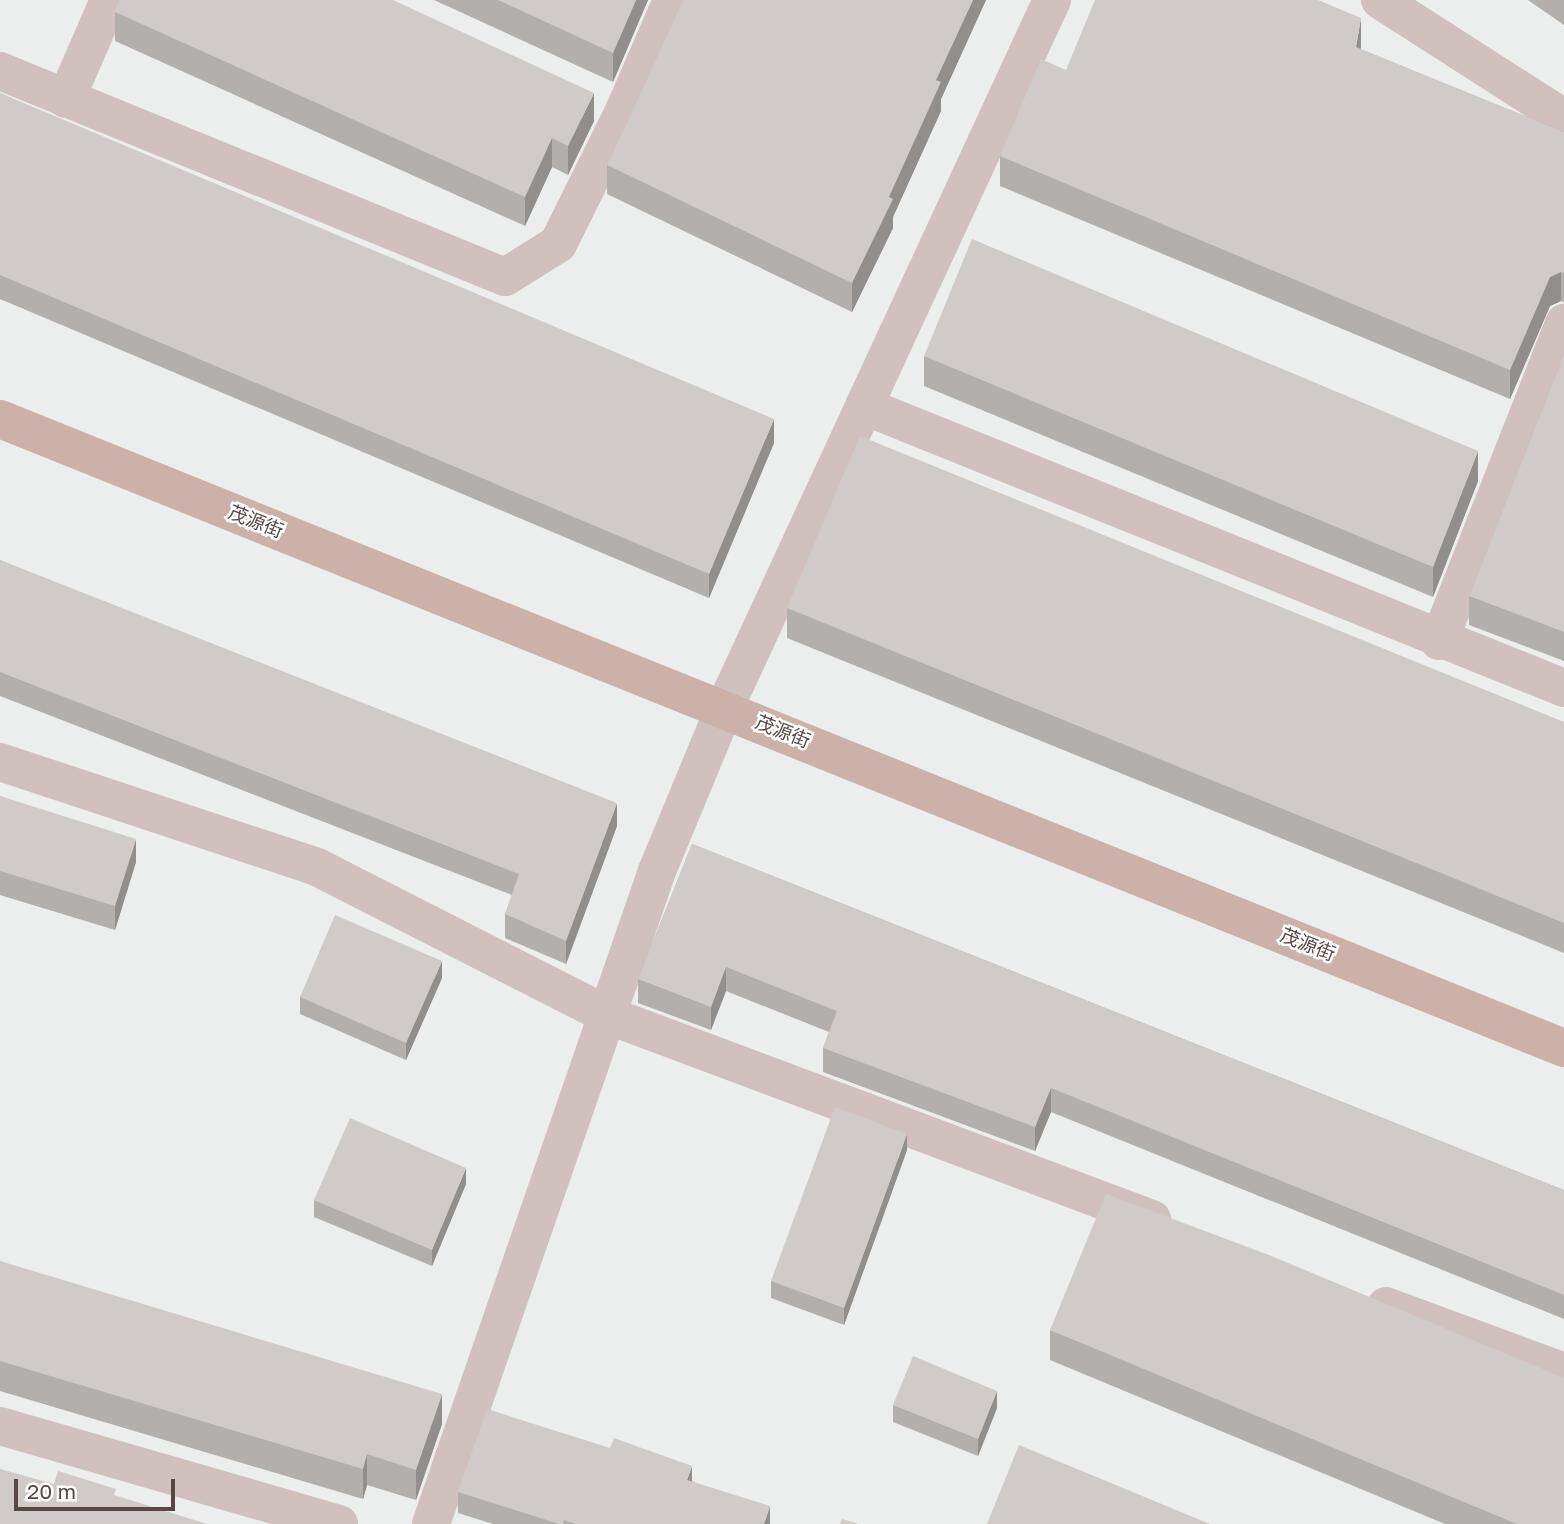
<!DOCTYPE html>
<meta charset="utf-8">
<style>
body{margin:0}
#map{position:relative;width:1564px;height:1524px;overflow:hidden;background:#ebeeed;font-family:"Golos Text","Noto Sans SC",sans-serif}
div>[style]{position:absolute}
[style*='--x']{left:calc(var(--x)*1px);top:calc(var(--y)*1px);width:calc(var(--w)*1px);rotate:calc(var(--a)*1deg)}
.minor>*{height:38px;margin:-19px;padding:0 19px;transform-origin:19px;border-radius:19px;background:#d1c1be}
.major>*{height:38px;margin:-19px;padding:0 19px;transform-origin:19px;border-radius:19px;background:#ccb1a9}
.wall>*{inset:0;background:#b3afac}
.shaded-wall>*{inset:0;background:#928e8c}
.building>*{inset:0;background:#d0cbc8}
span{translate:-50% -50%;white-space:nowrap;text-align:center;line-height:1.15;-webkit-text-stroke:5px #fff;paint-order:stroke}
.street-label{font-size:19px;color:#594743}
.scale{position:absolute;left:14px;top:1479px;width:161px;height:32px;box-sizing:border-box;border:4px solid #594743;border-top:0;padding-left:9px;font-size:21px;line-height:24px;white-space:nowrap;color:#594743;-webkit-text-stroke:5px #fff;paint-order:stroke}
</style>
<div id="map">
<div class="minor">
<i style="--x:1380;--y:0;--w:219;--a:32.7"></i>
<i style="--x:0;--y:71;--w:545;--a:22.19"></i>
<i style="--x:505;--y:277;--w:62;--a:-31.9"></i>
<i style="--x:558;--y:244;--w:148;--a:-63.6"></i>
<i style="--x:624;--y:111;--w:121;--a:-66.6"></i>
<i style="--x:66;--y:99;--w:108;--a:-66.5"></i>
<i style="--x:864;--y:406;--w:755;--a:21.94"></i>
<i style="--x:1439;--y:641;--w:342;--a:-68.5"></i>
<i style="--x:0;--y:762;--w:334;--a:18.3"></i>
<i style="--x:317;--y:867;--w:326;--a:27"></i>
<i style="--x:607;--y:1015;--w:582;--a:20.52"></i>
<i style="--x:1386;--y:1306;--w:190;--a:20.3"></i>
<i style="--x:0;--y:1426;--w:353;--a:16.1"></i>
<i style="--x:431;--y:1524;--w:691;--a:-70.91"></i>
<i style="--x:657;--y:871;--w:178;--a:-67.5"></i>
<i style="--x:725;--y:707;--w:779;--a:-65.18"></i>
</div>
<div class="major">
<i style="--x:0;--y:419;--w:1686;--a:21.91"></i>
</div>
<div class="wall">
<i style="clip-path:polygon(434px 0,648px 0,613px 82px)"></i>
<i style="clip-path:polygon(683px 0,986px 0,941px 99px,941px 111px,893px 217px,893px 228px,852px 312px,607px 194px,607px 165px)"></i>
<i style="clip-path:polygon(1528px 0,1564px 0,1564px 25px)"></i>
<i style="clip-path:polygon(115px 12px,594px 121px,568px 175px,552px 167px,525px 226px,115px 41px)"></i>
<i style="clip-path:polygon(1360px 49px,1564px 132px,1564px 302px,1561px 301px,1550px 306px,1510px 399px,1000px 186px,1000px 156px,1066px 70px)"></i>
<i style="clip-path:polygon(0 93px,774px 443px,709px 598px,0 299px)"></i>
<i style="clip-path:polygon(1564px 354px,1564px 661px,1469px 625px,1469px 596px)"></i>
<i style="clip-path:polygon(924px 356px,1478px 481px,1433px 597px,924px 386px)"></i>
<i style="clip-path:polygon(0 560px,617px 826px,566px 964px,505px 938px,505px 914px,512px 895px,0 696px)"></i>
<i style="clip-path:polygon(787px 608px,1564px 722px,1564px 953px,787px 638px)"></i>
<i style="clip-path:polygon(0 796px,136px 862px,115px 930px,0 895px)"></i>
<i style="clip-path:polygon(692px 844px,1564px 1190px,1564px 1319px,1051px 1112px,1035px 1151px,823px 1072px,823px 1048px,829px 1032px,726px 991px,711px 1030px,638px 1003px,638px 979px)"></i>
<i style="clip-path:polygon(442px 978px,406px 1060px,300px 1014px,300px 997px)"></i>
<i style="clip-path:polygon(907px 1150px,844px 1325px,771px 1298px,771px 1281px)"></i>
<i style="clip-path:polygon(466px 1184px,432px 1266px,314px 1217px,314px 1200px)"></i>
<i style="clip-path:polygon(0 1261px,442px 1424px,416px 1500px,367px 1485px,363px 1499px,0 1391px)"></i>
<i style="clip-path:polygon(1050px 1330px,1564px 1524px,1445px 1524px,1050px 1360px)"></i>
<i style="clip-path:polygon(893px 1405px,997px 1408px,978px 1456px,893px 1422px)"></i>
<i style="clip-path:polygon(692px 1481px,770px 1524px,493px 1524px,458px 1513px,458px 1492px)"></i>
</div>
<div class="shaded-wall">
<i style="clip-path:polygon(636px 0,648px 0,613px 82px,613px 53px)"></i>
<i style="clip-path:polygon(973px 0,986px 0,941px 99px,941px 111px,893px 217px,893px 228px,852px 312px,852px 283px,936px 80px)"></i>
<i style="clip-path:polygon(1361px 18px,1361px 47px,1356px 77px,1356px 47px)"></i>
<i style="clip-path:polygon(594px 93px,594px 121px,568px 175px,568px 146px)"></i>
<i style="clip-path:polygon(552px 138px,552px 167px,525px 226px,525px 197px)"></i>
<i style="clip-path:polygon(1561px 272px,1561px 301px,1550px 306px,1510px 399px,1510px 370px,1550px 277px)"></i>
<i style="clip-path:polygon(774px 419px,774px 443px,709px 598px,709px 574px)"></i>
<i style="clip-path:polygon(1478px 451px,1478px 481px,1433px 597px,1433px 567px)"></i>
<i style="clip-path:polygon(617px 803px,617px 826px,566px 964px,566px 941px)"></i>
<i style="clip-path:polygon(136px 839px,136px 862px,115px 930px,115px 906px)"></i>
<i style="clip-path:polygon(442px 961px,442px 978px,406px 1060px,406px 1043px)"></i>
<i style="clip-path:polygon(726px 967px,726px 991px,711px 1030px,711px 1007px)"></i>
<i style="clip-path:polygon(1051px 1088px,1051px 1112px,1035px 1151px,1035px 1127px)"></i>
<i style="clip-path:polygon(907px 1134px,907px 1150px,844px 1325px,844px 1308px)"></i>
<i style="clip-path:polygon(466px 1168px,466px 1184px,432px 1266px,432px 1250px)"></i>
<i style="clip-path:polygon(997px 1391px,997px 1408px,978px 1456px,978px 1439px)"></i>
<i style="clip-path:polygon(442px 1394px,442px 1424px,416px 1500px,416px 1470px)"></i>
<i style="clip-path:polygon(367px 1454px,367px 1485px,363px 1499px,363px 1469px)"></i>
<i style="clip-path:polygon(692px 1466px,692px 1487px,687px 1480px)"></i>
<i style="clip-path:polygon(770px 1506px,770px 1524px,764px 1524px)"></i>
</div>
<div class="building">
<i style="clip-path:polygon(119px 0,393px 0,594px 93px,568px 146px,552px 138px,525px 197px,115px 12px)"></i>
<i style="clip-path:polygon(498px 0,636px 0,613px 53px)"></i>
<i style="clip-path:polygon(683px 0,973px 0,936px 80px,941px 82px,889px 197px,893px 199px,852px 283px,607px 165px)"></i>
<i style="clip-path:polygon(1095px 0,1318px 0,1361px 18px,1356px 47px,1564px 132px,1564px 273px,1561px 272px,1550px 277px,1510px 370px,1000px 156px,1041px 59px,1066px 70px)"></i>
<i style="clip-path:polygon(0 93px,774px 419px,709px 574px,0 275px)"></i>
<i style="clip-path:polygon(972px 239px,1478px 451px,1433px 567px,924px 356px)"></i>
<i style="clip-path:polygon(1564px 354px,1564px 632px,1469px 596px)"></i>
<i style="clip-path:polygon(860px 436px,1564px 722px,1564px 923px,787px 608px)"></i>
<i style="clip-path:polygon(0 560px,617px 803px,566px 941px,505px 914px,519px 874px,0 672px)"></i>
<i style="clip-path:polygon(0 796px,136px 839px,115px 906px,0 871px)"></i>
<i style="clip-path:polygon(692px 844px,1564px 1190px,1564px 1295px,1051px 1088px,1035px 1127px,823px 1048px,837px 1011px,726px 967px,711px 1007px,638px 979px)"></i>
<i style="clip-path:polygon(335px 915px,442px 961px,406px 1043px,300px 997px)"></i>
<i style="clip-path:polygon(835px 1107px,907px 1134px,844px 1308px,771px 1281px)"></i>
<i style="clip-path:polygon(350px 1118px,466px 1168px,432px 1250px,314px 1200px)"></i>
<i style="clip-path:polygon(1106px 1194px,1269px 1255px,1564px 1378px,1564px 1524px,1517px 1524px,1050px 1330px)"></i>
<i style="clip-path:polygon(0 1261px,442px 1394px,416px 1470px,367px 1454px,363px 1469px,0 1361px)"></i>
<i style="clip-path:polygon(913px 1356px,997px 1391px,978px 1439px,893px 1405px)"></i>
<i style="clip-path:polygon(487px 1409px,610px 1448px,614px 1438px,692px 1466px,687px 1480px,770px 1506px,764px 1524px,576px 1524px,564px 1520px,563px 1524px,559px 1524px,458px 1492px)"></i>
<i style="clip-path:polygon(1019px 1445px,1210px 1524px,987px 1524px)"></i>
<i style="clip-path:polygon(0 1469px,54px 1484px,58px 1471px,116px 1489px,114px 1495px,207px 1524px,0 1524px)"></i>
<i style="clip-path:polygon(842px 1519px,858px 1524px,840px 1524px)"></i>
</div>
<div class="street-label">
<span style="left:256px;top:521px;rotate:22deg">茂源街</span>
<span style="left:783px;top:731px;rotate:22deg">茂源街</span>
<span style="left:1308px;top:944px;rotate:22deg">茂源街</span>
</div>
<div class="scale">20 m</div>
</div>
